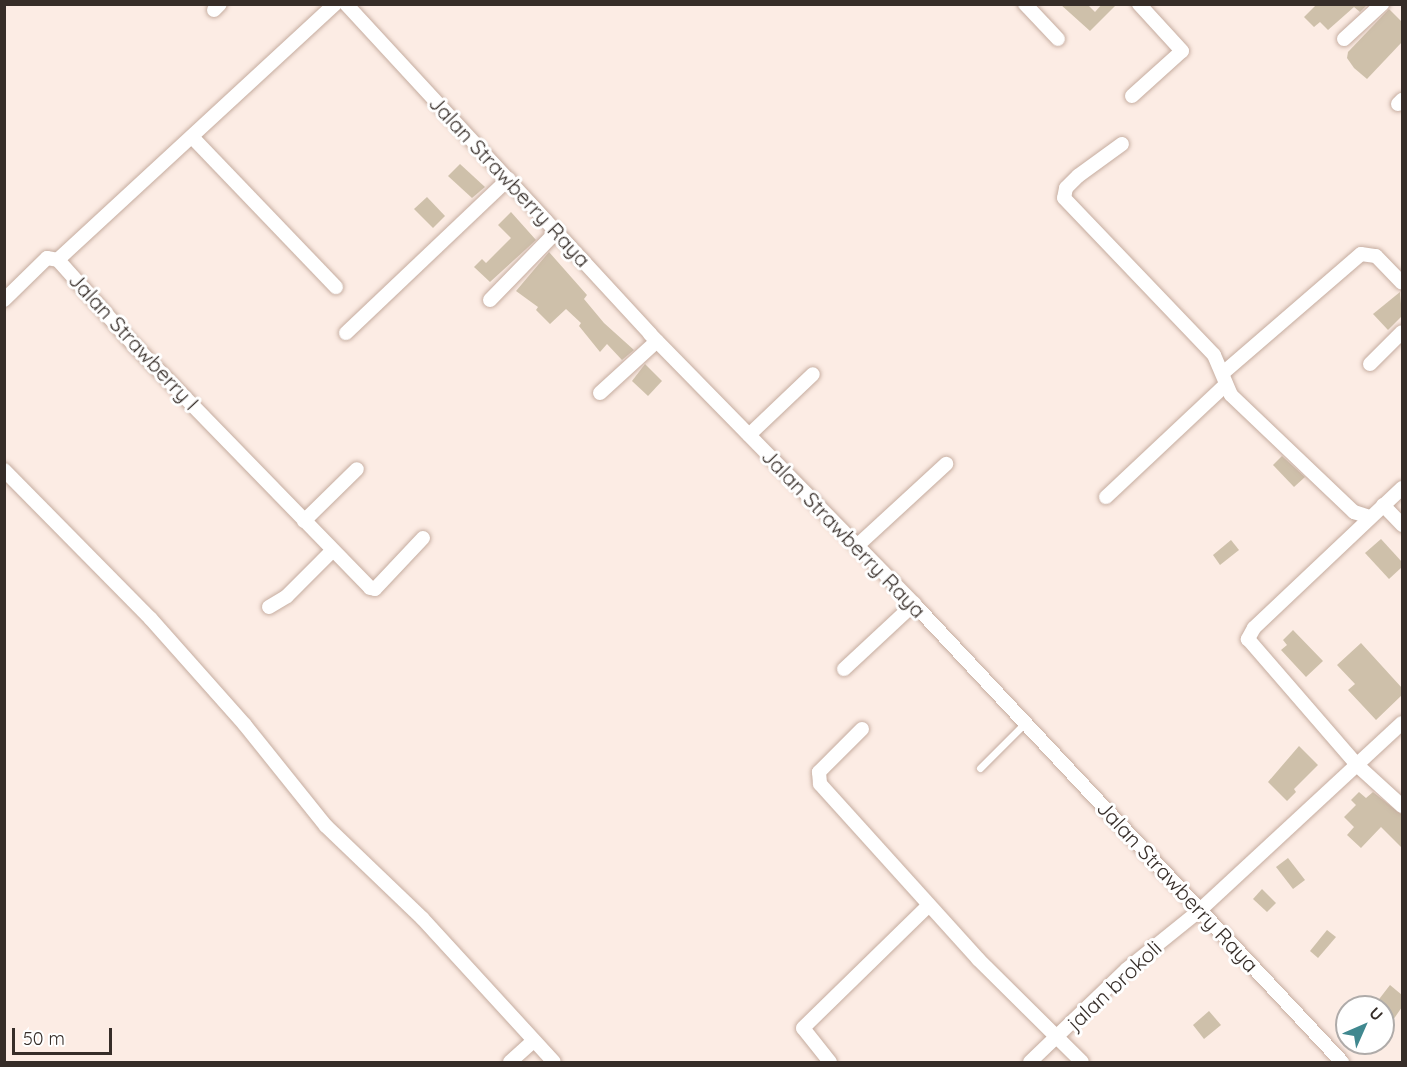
<!DOCTYPE html>
<style>
body{margin:0}
#map{position:relative;width:1407px;height:1067px;overflow:hidden;background:#fcece4;font-family:Quicksand,sans-serif}
div>[style]{position:absolute}
[style*='--x']{left:calc(var(--x)*1px);top:calc(var(--y)*1px);width:calc(var(--w)*1px);rotate:calc(var(--a)*1deg)}
.building>*{inset:0;background:#cec0aa}
.roads{filter:drop-shadow(0 0 2px #c5ac9f) drop-shadow(0 0 2px #c5ac9f)}
.service>*{height:7px;margin:-3.5px;padding:0 3.5px;transform-origin:3.5px;border-radius:3.5px;background:#fff}
.minor>*{height:14px;margin:-7px;padding:0 7px;transform-origin:7px;border-radius:7px;background:#fff}
span{translate:-50% -50%;white-space:nowrap;text-align:center;line-height:1.15;-webkit-text-stroke:6px #fff;paint-order:stroke}
.street-label{font-size:21px;color:#362d28}
.frame{position:absolute;inset:0;border:6px solid #362d28;pointer-events:none}
.north{position:absolute;left:1335px;top:995px;width:60px;height:60px;box-sizing:border-box;background:#fff;border:2px solid #afaba9;border-radius:50%;rotate:45deg;font-size:16px;font-weight:700;line-height:24px;text-align:center;color:#362d28}
.north::after{content:'';display:block;margin:auto;width:21px;height:27px;background:#40888f;clip-path:polygon(50% 0,100% 100%,50% 72%,0 100%)}
.scale{position:absolute;left:12px;top:1028px;width:100px;height:27px;box-sizing:border-box;border:3px solid #362d28;border-top:0;padding-left:8px;font-size:18px;line-height:21px;white-space:nowrap;color:#362d28;-webkit-text-stroke:4px #fff;paint-order:stroke}
</style>
<div id="map">
<div class="building">
<i style="clip-path:polygon(1060px 4px,1087px 4px,1095px 12px,1102px 4px,1117px 4px,1090px 31px)"></i>
<i style="clip-path:polygon(1317px 4px,1368px 4px,1360px 12px,1354px 7px,1328px 30px,1320px 22px,1314px 27px,1304px 17px)"></i>
<i style="clip-path:polygon(1389px 9px,1402px 22px,1402px 42px,1367px 79px,1354px 68px,1347px 58px,1348px 52px)"></i>
<i style="clip-path:polygon(460px 164px,485px 187px,472px 198px,448px 176px)"></i>
<i style="clip-path:polygon(427px 197px,445px 216px,433px 228px,414px 209px)"></i>
<i style="clip-path:polygon(511px 212px,536px 240px,490px 282px,474px 267px,482px 259px,486px 263px,511px 238px,498px 225px)"></i>
<i style="clip-path:polygon(549px 252px,587px 295px,584px 299px,604px 323px,634px 350px,622px 360px,607px 344px,600px 352px,579px 326px,581px 323px,566px 309px,550px 324px,536px 310px,538px 307px,516px 291px)"></i>
<i style="clip-path:polygon(1400px 292px,1402px 316px,1388px 330px,1373px 314px)"></i>
<i style="clip-path:polygon(645px 364px,662px 381px,648px 396px,632px 381px)"></i>
<i style="clip-path:polygon(1282px 456px,1305px 477px,1294px 487px,1273px 465px)"></i>
<i style="clip-path:polygon(1381px 539px,1402px 562px,1402px 567px,1389px 579px,1365px 553px)"></i>
<i style="clip-path:polygon(1231px 540px,1239px 550px,1220px 565px,1213px 555px)"></i>
<i style="clip-path:polygon(1293px 630px,1323px 661px,1306px 677px,1281px 650px,1287px 645px,1283px 640px)"></i>
<i style="clip-path:polygon(1361px 643px,1402px 688px,1402px 695px,1376px 720px,1348px 690px,1355px 684px,1337px 665px)"></i>
<i style="clip-path:polygon(1299px 746px,1318px 765px,1294px 789px,1296px 792px,1287px 801px,1268px 782px)"></i>
<i style="clip-path:polygon(1359px 792px,1366px 798px,1373px 792px,1402px 815px,1402px 848px,1381px 827px,1361px 848px,1347px 835px,1354px 827px,1344px 817px,1356px 805px,1351px 800px)"></i>
<i style="clip-path:polygon(1288px 858px,1305px 880px,1293px 889px,1276px 867px)"></i>
<i style="clip-path:polygon(1262px 889px,1276px 903px,1267px 912px,1253px 899px)"></i>
<i style="clip-path:polygon(1327px 930px,1336px 937px,1318px 958px,1310px 951px)"></i>
<i style="clip-path:polygon(1390px 985px,1402px 995px,1402px 1007px,1393px 1020px,1383px 1013px,1383px 1007px,1373px 1007px)"></i>
<i style="clip-path:polygon(1209px 1011px,1221px 1025px,1204px 1039px,1193px 1025px)"></i>
</div>
<div class="roads">
<div class="service">
<i style="--x:980;--y:768;--w:64;--a:-45"></i>
</div>
<div class="minor">
<i style="--x:335;--y:4;--w:377;--a:137.3"></i>
<i style="--x:58;--y:260;--w:115;--a:48.2"></i>
<i style="--x:135;--y:346;--w:337;--a:45.8"></i>
<i style="--x:370;--y:588;--w:5;--a:11"></i>
<i style="--x:375;--y:589;--w:70;--a:-46.7"></i>
<i style="--x:346;--y:4;--w:449;--a:47.3"></i>
<i style="--x:650;--y:334;--w:378;--a:45.6"></i>
<i style="--x:914;--y:604;--w:627;--a:46.94"></i>
<i style="--x:1025;--y:4;--w:48;--a:46.7"></i>
<i style="--x:214;--y:10;--w:8;--a:-45"></i>
<i style="--x:1344;--y:39;--w:52;--a:-42.6"></i>
<i style="--x:1132;--y:96;--w:67;--a:-42"></i>
<i style="--x:1182;--y:51;--w:64;--a:-132.5"></i>
<i style="--x:1398;--y:104;--w:6;--a:-45"></i>
<i style="--x:192;--y:137;--w:208;--a:46.2"></i>
<i style="--x:1122;--y:144;--w:54;--a:144"></i>
<i style="--x:1078;--y:176;--w:17;--a:135"></i>
<i style="--x:1066;--y:188;--w:10;--a:101"></i>
<i style="--x:1064;--y:198;--w:217;--a:46.3"></i>
<i style="--x:1214;--y:355;--w:43;--a:67"></i>
<i style="--x:1231;--y:395;--w:170;--a:43.6"></i>
<i style="--x:1354;--y:512;--w:16;--a:18"></i>
<i style="--x:4;--y:300;--w:60;--a:-44.3"></i>
<i style="--x:47;--y:258;--w:11;--a:10"></i>
<i style="--x:490;--y:300;--w:96;--a:-45.8"></i>
<i style="--x:346;--y:333;--w:224;--a:-43.5"></i>
<i style="--x:1370;--y:364;--w:45;--a:-45"></i>
<i style="--x:1223;--y:373;--w:182;--a:-40.8"></i>
<i style="--x:1361;--y:254;--w:15;--a:8"></i>
<i style="--x:1376;--y:256;--w:37;--a:46"></i>
<i style="--x:600;--y:393;--w:77;--a:-42.4"></i>
<i style="--x:749;--y:435;--w:88;--a:-43.6"></i>
<i style="--x:4;--y:470;--w:208;--a:45.4"></i>
<i style="--x:150;--y:618;--w:143;--a:48.4"></i>
<i style="--x:245;--y:725;--w:129;--a:51.3"></i>
<i style="--x:326;--y:826;--w:133;--a:43.8"></i>
<i style="--x:422;--y:918;--w:195;--a:47.5"></i>
<i style="--x:1402;--y:488;--w:204;--a:136.6"></i>
<i style="--x:1254;--y:628;--w:13;--a:119"></i>
<i style="--x:1248;--y:639;--w:167;--a:49.1"></i>
<i style="--x:1357;--y:765;--w:61;--a:42.3"></i>
<i style="--x:1106;--y:497;--w:162;--a:-43.2"></i>
<i style="--x:1383;--y:505;--w:28;--a:46"></i>
<i style="--x:304;--y:521;--w:74;--a:-44.5"></i>
<i style="--x:858;--y:545;--w:120;--a:-42.6"></i>
<i style="--x:269;--y:607;--w:21;--a:-31"></i>
<i style="--x:287;--y:596;--w:64;--a:-45"></i>
<i style="--x:844;--y:669;--w:96;--a:-42.9"></i>
<i style="--x:862;--y:729;--w:61;--a:135"></i>
<i style="--x:819;--y:772;--w:12;--a:85"></i>
<i style="--x:820;--y:784;--w:236;--a:47.9"></i>
<i style="--x:978;--y:959;--w:146;--a:44.7"></i>
<i style="--x:510;--y:1062;--w:31;--a:-42"></i>
<i style="--x:830;--y:1062;--w:43;--a:-128.5"></i>
<i style="--x:803;--y:1028;--w:176;--a:-44.3"></i>
<i style="--x:1030;--y:1062;--w:134;--a:-43.8"></i>
<i style="--x:1127;--y:969;--w:94;--a:-38.9"></i>
<i style="--x:1200;--y:910;--w:275;--a:-42.8"></i>
</div>
</div>
<div class="street-label">
<span style="left:510px;top:181px;rotate:47deg">Jalan Strawberry Raya</span>
<span style="left:134px;top:341px;rotate:47deg">Jalan Strawberry I</span>
<span style="left:844px;top:533px;rotate:46deg">Jalan Strawberry Raya</span>
<span style="left:1178px;top:886px;rotate:47deg">Jalan Strawberry Raya</span>
<span style="left:1114px;top:985px;rotate:-43deg">jalan brokoli</span>
</div>
<div class="frame"></div>
<div class="north">U</div>
<div class="scale">50 m</div>
</div>
